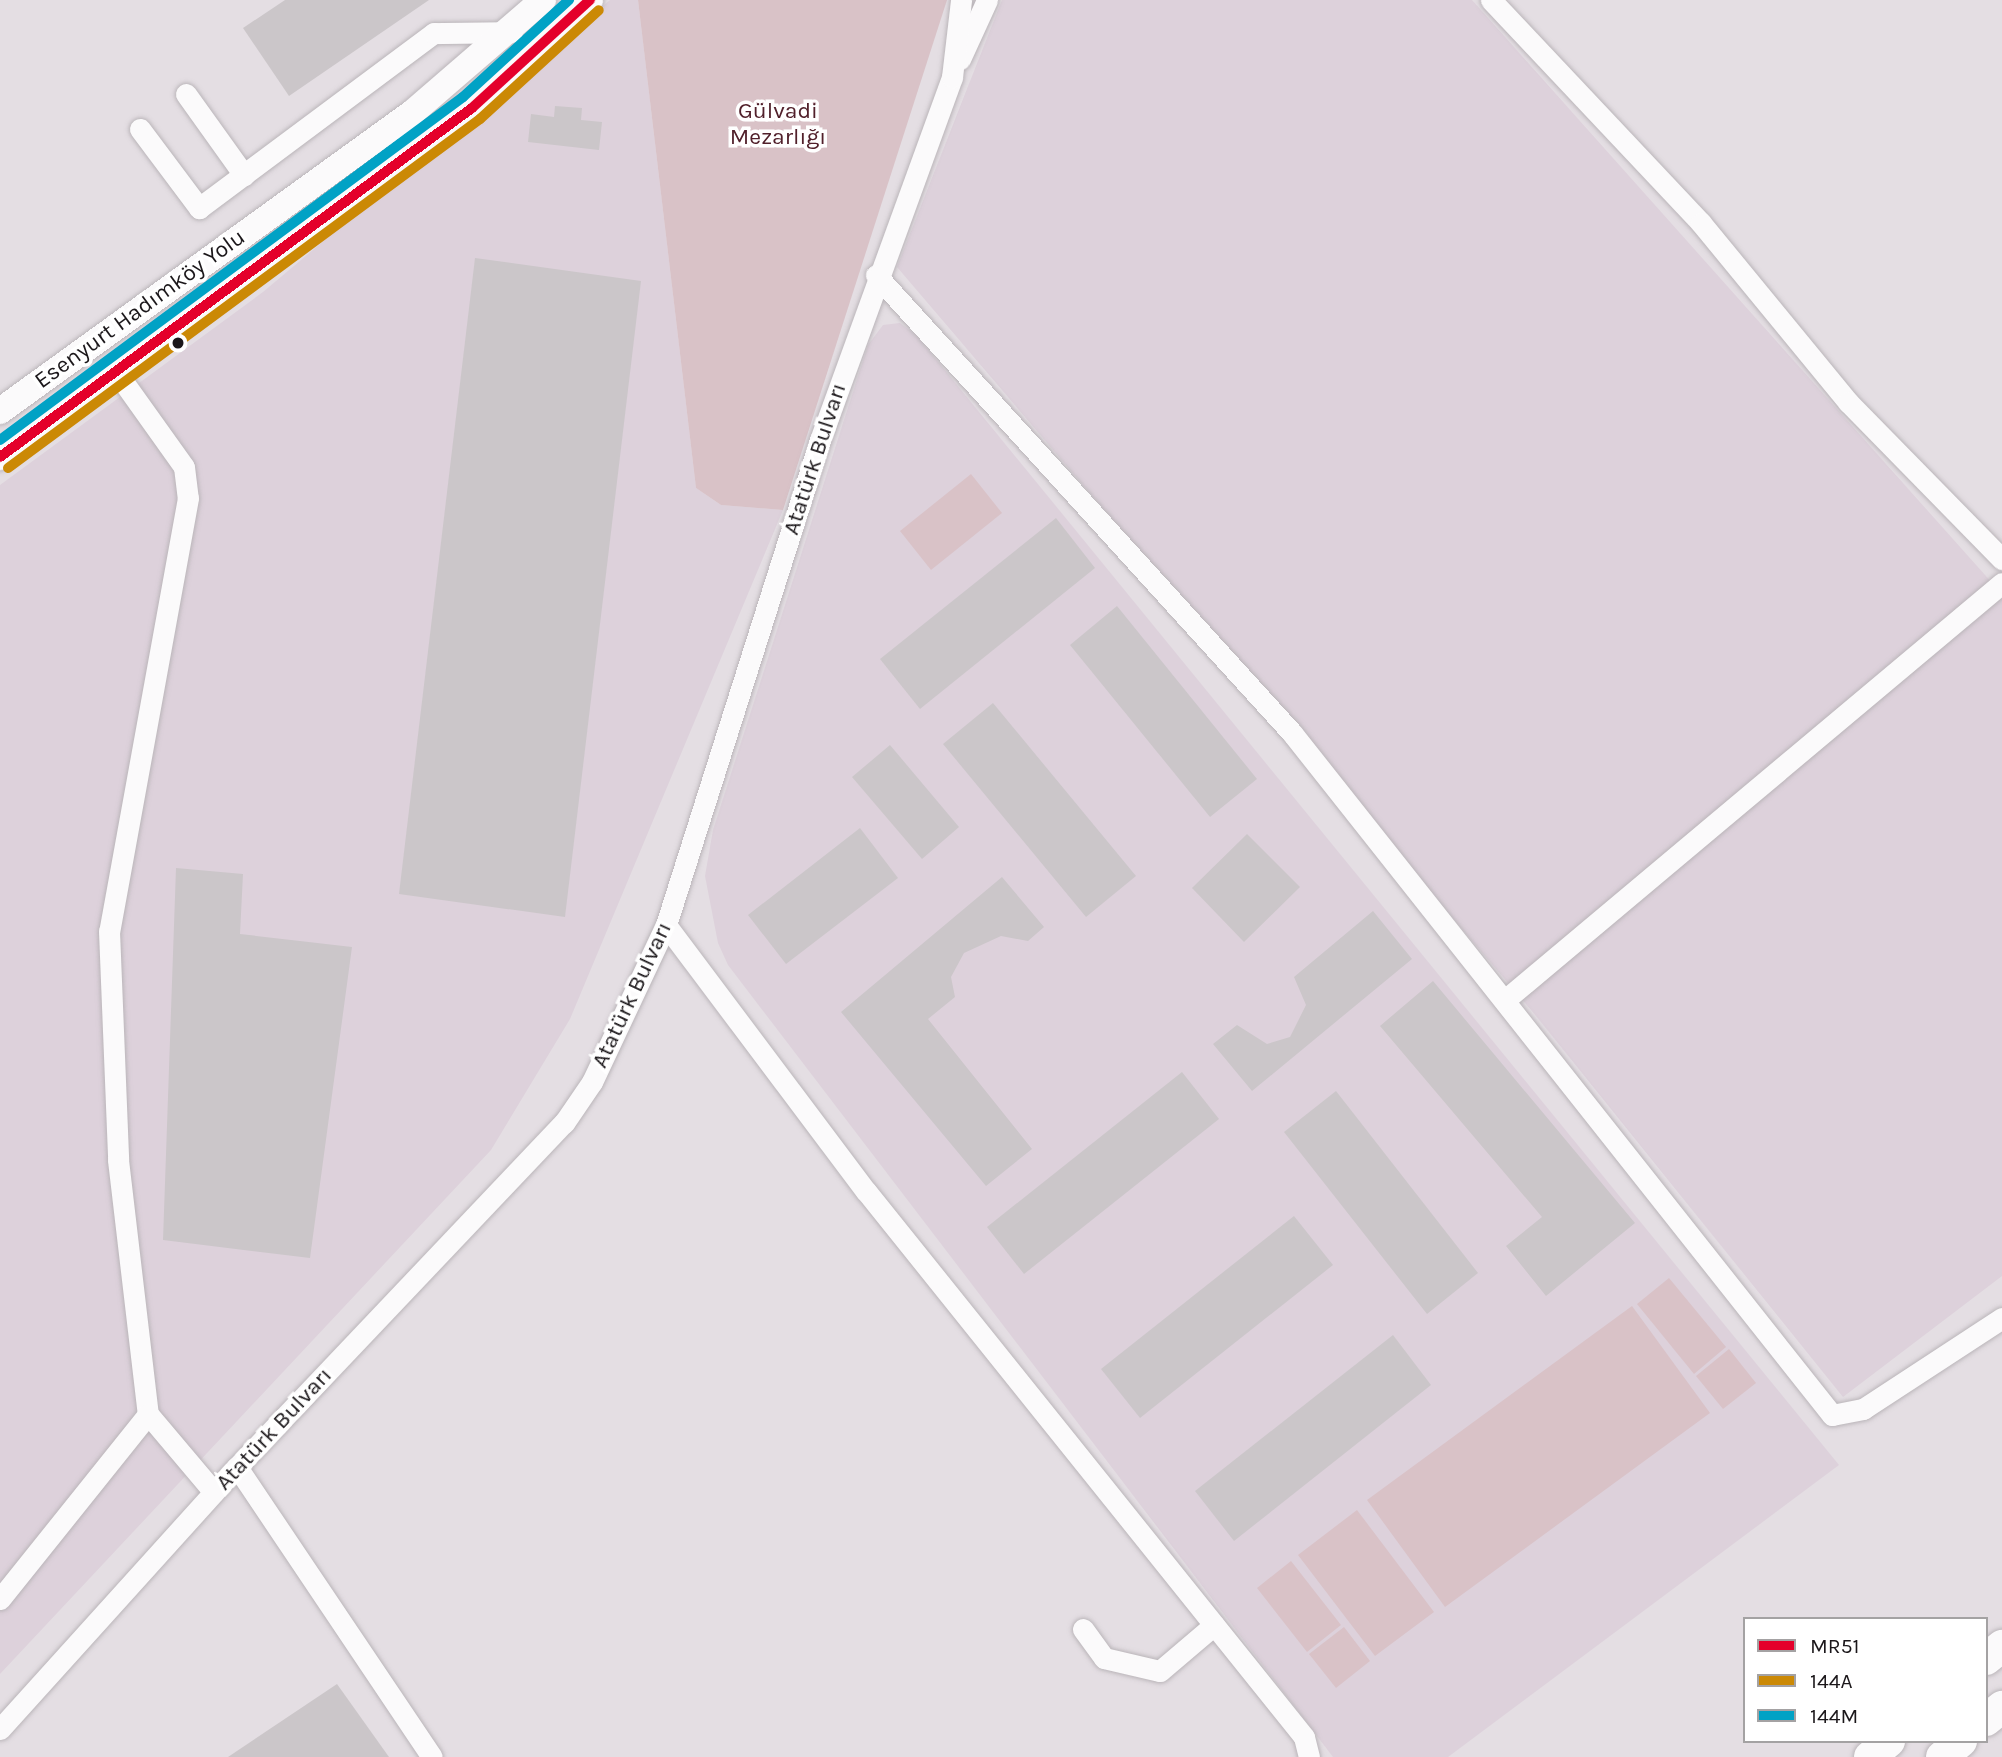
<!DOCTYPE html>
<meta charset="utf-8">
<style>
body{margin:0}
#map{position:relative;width:2002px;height:1757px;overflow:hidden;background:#e4dee3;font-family:Karla,sans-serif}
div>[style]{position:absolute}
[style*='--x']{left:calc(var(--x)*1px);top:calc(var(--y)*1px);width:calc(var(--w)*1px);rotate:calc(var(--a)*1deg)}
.built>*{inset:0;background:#ddd1db}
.green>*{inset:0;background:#d9c2c7}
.building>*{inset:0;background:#cbc6c9}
.roads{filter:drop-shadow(0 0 2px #bab5b9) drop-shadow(0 0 2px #bab5b9)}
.minor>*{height:21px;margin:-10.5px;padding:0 10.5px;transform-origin:10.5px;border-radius:10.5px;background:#fbfafb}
.major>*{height:26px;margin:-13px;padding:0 13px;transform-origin:13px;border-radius:13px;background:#fbfafb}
.highway>*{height:32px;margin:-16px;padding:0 16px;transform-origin:16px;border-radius:16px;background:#fbfafb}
.bus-1>*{height:10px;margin:-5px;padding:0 5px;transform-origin:5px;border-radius:5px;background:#e4002b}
.bus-2>*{height:10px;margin:-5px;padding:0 5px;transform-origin:5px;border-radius:5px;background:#cb8905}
.bus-3>*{height:10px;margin:-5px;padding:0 5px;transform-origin:5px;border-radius:5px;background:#01a2c5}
.dots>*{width:19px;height:19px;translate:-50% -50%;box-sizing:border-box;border:4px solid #fff;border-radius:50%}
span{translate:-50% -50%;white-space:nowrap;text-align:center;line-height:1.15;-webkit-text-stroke:7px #fff;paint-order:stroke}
.park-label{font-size:23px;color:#51202b}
.street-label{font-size:23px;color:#1b171a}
.legend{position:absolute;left:1743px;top:1617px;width:245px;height:126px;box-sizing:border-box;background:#fff;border:2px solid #a4a2a3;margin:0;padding:9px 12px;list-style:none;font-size:21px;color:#1b171a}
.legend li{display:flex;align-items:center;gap:14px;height:35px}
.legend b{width:35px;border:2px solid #a4a2a3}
</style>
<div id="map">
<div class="built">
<i style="clip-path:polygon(610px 0,638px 0,696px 488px,721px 505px,783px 510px,570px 1019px,491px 1150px,0 1674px,0 485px,263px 292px)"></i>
<i style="clip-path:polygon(1002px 0,1472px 0,2002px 594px,2002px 1276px,1843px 1397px,1532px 1011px,897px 267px)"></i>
<i style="clip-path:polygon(900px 323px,917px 336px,1839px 1465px,1448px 1757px,1333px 1757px,728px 965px,718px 943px,705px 876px,713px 830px,868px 345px,883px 325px)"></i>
</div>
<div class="green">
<i style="clip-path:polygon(638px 0,947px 0,783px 510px,721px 505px,696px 488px)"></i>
<i style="clip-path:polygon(971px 474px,1002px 513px,931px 570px,900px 531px)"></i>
<i style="clip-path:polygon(1669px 1278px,1726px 1347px,1694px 1374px,1637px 1304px)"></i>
<i style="clip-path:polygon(1632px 1306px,1710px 1413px,1445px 1607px,1367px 1500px)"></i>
<i style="clip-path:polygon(1729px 1349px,1756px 1383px,1723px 1409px,1696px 1376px)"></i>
<i style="clip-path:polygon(1357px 1510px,1434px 1612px,1375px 1656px,1298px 1555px)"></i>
<i style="clip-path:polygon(1291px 1561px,1341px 1625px,1307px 1652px,1257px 1588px)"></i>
<i style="clip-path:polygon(1344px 1627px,1370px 1661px,1336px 1688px,1309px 1654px)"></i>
</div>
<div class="building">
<i style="clip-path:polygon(285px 0,429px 0,289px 96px,243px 28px)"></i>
<i style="clip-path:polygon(555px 106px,582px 108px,581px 120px,602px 122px,599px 150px,528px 142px,531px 114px,554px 117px)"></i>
<i style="clip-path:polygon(475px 258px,641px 281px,565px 917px,399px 894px)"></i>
<i style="clip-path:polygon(1056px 518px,1095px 568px,920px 709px,880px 659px)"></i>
<i style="clip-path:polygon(1117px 606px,1257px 779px,1210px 817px,1070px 645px)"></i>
<i style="clip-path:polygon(993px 703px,1136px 876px,1086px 917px,943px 744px)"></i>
<i style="clip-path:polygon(890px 745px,959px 827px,922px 859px,852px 777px)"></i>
<i style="clip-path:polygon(860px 828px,898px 878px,786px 964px,748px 915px)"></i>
<i style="clip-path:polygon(1247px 834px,1300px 887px,1244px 942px,1192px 888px)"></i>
<i style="clip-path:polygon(176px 868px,243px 874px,240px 934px,352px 947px,310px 1258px,163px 1240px)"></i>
<i style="clip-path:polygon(1002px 877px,1044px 927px,1028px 941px,1001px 936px,964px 953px,951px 977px,955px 997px,928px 1019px,1032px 1149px,986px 1186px,841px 1012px)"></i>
<i style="clip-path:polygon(1373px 911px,1412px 959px,1252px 1091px,1213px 1044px,1237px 1025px,1267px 1044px,1290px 1037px,1306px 1005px,1294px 977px)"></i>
<i style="clip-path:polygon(1433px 981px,1635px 1223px,1546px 1296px,1506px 1246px,1542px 1217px,1380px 1026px)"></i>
<i style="clip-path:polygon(1182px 1072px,1219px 1119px,1024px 1274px,987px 1227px)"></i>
<i style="clip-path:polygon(1336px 1091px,1478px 1273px,1427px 1314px,1284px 1132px)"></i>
<i style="clip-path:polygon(1294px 1216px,1333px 1265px,1140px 1418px,1101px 1369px)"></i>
<i style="clip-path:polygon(1393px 1335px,1431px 1385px,1234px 1541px,1195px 1491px)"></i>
<i style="clip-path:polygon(337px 1684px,389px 1757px,228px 1757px)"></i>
</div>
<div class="roads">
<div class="minor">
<i style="--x:1491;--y:0;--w:306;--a:46.7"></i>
<i style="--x:1701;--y:223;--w:232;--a:50.6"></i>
<i style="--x:1848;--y:402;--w:220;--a:45.6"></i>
<i style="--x:960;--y:59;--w:65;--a:-65.4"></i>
<i style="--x:186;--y:94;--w:100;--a:54.4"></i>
<i style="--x:140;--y:129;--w:99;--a:53.2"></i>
<i style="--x:199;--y:208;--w:293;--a:-36.7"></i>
<i style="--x:434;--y:33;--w:78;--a:-0.7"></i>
<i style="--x:876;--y:275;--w:619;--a:47.75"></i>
<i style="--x:1292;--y:733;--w:870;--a:51.63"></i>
<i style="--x:1832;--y:1415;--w:32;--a:-11"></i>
<i style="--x:1863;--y:1409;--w:166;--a:-33.2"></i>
<i style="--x:117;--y:373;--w:115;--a:54.5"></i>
<i style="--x:184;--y:467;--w:31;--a:83"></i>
<i style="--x:188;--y:498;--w:440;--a:100.3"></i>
<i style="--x:109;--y:931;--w:229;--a:87.7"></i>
<i style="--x:118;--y:1160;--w:256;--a:83.3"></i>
<i style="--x:148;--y:1414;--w:102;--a:49.8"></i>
<i style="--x:666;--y:925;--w:333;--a:53.1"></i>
<i style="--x:866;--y:1191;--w:700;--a:51.26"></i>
<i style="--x:1304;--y:1737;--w:21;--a:76"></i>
<i style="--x:1506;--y:999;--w:647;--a:-39.99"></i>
<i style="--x:237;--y:1467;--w:349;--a:56.1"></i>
<i style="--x:0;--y:1599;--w:237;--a:-51.3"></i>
<i style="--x:1083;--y:1629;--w:36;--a:54"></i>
<i style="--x:1104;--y:1658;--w:57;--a:13.1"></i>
<i style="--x:1160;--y:1671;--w:71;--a:-40.4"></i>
<i style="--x:0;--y:1729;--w:353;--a:-47.9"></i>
<i style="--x:237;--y:1467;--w:475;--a:-46.5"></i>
<i style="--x:564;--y:1123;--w:50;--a:-55.7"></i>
<i style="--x:592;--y:1082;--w:174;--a:-64.8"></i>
<i style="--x:666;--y:925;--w:509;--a:-72.38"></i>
<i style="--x:820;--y:440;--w:386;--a:-70"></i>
<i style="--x:952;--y:77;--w:78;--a:-83.3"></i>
</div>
<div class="major">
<i style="--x:0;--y:411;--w:508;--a:-35.88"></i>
<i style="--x:412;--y:113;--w:173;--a:-40.8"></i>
<i style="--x:0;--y:457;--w:587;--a:-36.48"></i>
<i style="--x:472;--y:108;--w:160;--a:-42.5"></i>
</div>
<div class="highway">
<i style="--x:1986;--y:1659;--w:21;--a:-39"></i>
<i style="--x:1986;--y:1720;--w:21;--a:-39"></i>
<i style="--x:1870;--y:1757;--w:25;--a:-40"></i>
<i style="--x:1942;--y:1757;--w:25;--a:-40"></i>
</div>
</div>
<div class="bus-1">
<i style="--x:0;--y:457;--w:587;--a:-36.48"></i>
<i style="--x:472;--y:108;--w:160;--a:-42.5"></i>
</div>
<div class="bus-2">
<i style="--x:8;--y:468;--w:587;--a:-36.48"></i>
<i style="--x:480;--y:119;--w:161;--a:-42.5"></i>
</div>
<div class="bus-3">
<i style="--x:0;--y:440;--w:576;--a:-36.53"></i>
<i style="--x:463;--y:97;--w:144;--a:-42.5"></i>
</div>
<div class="dots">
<i style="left:178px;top:343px;background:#1b171a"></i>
</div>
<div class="park-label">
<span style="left:778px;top:124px">Gülvadi<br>Mezarlığı</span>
</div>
<div class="street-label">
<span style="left:140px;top:309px;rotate:-36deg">Esenyurt Hadımköy Yolu</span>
<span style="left:815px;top:459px;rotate:-72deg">Atatürk Bulvarı</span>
<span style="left:632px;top:995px;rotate:-65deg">Atatürk Bulvarı</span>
<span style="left:274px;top:1429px;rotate:-47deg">Atatürk Bulvarı</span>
</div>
<ul class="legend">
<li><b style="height:9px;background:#e4002b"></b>MR51</li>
<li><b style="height:9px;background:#cb8905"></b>144A</li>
<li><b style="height:9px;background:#01a2c5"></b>144M</li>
</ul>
</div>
